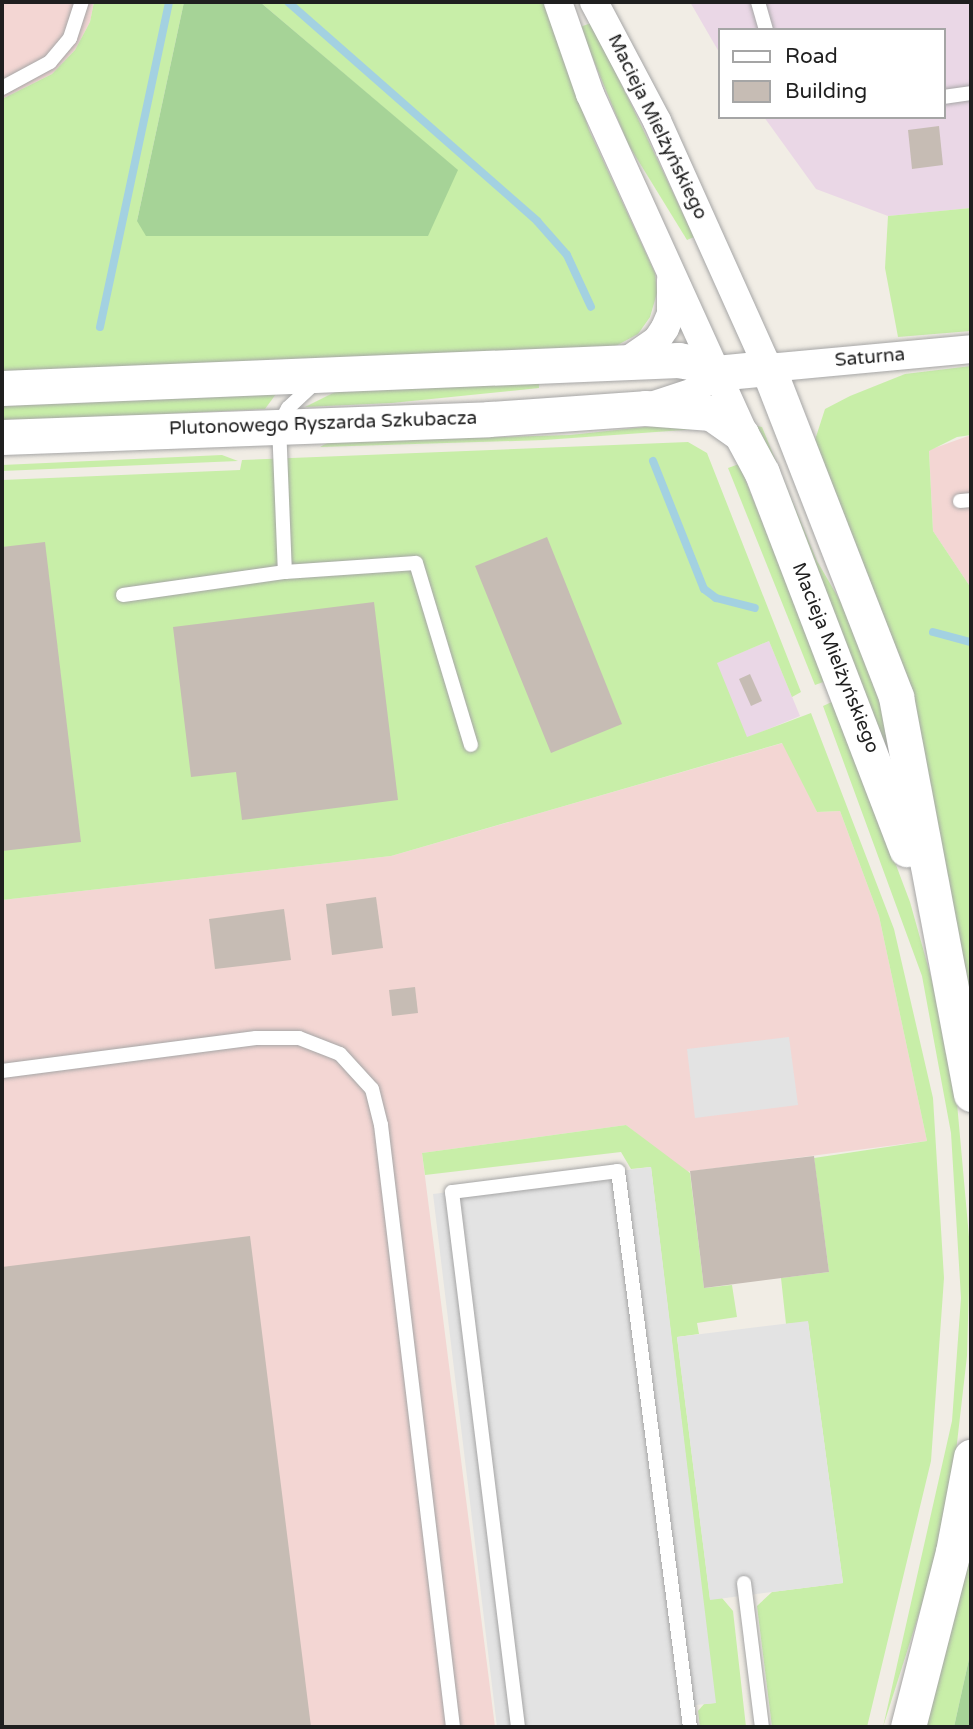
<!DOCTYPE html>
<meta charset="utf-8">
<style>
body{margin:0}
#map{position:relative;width:973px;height:1729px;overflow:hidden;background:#f1ede5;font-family:"Varela Round",sans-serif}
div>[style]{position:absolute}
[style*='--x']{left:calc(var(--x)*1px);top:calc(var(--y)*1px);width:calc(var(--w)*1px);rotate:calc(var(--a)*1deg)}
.commercial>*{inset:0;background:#f3d6d3}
.industrial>*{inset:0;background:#ead7e6}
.grass>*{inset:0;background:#c8eea8}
.forest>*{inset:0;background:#a6d397}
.parking>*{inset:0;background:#e3e3e3}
.stream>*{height:8px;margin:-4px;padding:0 4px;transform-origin:4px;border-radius:4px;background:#a3d1e1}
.building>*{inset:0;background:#c6bcb4}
.roads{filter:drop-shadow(0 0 2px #a6a6a6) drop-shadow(0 0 2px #a6a6a6)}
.service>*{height:14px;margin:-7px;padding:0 7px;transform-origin:7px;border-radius:7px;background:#fff}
.minor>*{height:28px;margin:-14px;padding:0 14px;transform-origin:14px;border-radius:14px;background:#fff}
.tertiary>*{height:35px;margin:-17.5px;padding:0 17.5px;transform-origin:17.5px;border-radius:17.5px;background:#fff}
span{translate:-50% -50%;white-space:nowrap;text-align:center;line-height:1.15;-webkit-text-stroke:5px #fff;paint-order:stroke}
.street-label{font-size:19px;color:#1f1f1f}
.frame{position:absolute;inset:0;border:4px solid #1f1f1f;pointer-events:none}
.legend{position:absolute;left:718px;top:28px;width:228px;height:91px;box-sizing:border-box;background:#fff;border:2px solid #a5a5a5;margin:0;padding:9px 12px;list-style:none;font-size:21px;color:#1f1f1f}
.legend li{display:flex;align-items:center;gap:14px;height:35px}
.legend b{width:35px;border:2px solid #a5a5a5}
</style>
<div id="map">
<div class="commercial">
<i style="clip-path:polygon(2px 2px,94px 2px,90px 22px,75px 50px,52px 74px,2px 99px)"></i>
<i style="clip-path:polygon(971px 435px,971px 588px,933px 531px,929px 450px)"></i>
<i style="clip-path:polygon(783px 743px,817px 812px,840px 811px,879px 916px,927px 1141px,685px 1172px,626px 1125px,422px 1153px,495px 1727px,2px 1727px,2px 900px,391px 856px)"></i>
</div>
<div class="industrial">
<i style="clip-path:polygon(690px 2px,971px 2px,971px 208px,888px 216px,816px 189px,764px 117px,943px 117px,943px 30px,719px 30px,719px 52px)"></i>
<i style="clip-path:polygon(769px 641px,800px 716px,747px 738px,716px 663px)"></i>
</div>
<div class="grass">
<i style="clip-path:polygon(94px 2px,184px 2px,137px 221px,457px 170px,260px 2px,547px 2px,589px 130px,655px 273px,657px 293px,650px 317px,638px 334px,612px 348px,2px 372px,2px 99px,52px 74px,75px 50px,90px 22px)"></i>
<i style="clip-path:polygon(591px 23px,631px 104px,694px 237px,687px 240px,628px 144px,580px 27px)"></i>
<i style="clip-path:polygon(971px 208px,971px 331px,898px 337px,885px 268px,888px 216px)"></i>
<i style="clip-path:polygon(971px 366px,971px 435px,957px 437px,929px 451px,933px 531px,971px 588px,971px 1013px,813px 446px,825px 409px,850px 396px,905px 374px)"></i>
<i style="clip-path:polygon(539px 383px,539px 388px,392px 403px,305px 407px,335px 392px)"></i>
<i style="clip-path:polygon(276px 394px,265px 409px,2px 422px,2px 406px)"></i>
<i style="clip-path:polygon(672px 424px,698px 429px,544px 440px,320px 447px,329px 442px,570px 435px)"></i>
<i style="clip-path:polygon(757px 426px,762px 427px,817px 561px,849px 616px,888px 727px,890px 761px)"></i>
<i style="clip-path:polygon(688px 442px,707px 453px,801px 692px,792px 697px,769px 641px,717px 663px,747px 737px,811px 713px,894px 929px,933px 1098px,944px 1278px,931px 1461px,867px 1727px,772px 1727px,757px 1606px,772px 1592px,843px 1583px,808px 1322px,786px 1324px,781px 1278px,829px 1272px,814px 1158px,927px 1141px,879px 916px,840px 811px,817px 812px,782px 743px,391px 856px,2px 900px,2px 480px,240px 470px,242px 460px)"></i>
<i style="clip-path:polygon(222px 455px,238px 461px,2px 471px,2px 465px)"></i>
<i style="clip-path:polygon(739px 464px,826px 681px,815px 685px,728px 468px)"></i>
<i style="clip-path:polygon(834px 701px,910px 902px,936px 995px,956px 1092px,970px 1248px,967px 1356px,954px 1469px,931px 1576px,883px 1727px,952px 1421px,961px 1298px,951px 1133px,922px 976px,823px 706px)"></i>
<i style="clip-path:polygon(626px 1125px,690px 1173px,704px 1288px,732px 1285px,737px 1317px,697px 1323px,699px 1334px,677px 1337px,710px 1599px,722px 1598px,733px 1611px,746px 1727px,700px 1727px,698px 1711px,704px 1704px,715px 1703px,651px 1167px,631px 1169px,621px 1152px,425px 1175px,422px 1153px)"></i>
<i style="clip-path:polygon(971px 1539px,971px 1650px,954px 1727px,923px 1727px)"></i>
</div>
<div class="forest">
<i style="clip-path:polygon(184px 2px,260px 2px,458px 170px,428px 236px,146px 236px,137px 221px)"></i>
<i style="clip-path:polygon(971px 1650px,971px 1727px,954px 1727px)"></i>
</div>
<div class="parking">
<i style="clip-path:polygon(789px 1037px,798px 1105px,695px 1118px,687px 1049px)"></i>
<i style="clip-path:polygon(651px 1167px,716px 1703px,687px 1706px,690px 1727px,497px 1727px,433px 1194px)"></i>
<i style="clip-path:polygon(808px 1321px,843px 1583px,710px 1600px,677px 1337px)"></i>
</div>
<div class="stream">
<i style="--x:288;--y:2;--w:332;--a:41.3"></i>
<i style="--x:537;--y:221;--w:45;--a:48.6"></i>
<i style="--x:567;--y:255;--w:57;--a:65.2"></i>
<i style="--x:100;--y:327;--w:332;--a:-78"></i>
<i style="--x:653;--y:461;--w:138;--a:68.3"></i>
<i style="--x:704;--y:589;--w:15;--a:37"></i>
<i style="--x:716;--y:598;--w:40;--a:14.4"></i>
<i style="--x:933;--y:632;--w:39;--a:15"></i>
</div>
<div class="building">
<i style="clip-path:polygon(939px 126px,943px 165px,912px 169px,908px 130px)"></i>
<i style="clip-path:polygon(547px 537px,622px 724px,551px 753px,475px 566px)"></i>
<i style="clip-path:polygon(45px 542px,81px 842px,2px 851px,2px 547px)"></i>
<i style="clip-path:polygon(374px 602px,398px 800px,242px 820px,236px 772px,191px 777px,173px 627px)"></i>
<i style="clip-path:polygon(750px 674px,762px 701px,751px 706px,739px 679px)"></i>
<i style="clip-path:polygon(376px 897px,383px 948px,332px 955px,326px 904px)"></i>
<i style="clip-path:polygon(284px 909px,291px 960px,215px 969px,209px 919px)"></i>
<i style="clip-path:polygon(415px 987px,418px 1013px,392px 1016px,389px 990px)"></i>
<i style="clip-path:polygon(814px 1156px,829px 1272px,704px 1288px,690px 1171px)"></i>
<i style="clip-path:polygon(250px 1236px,311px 1727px,2px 1727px,2px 1267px)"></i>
</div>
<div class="roads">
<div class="service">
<i style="--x:758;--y:2;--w:29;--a:74"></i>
<i style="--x:2;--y:88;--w:55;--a:-28.4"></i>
<i style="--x:50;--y:62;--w:31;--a:-50"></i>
<i style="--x:70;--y:38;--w:38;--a:-72"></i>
<i style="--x:943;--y:97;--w:28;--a:-8"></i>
<i style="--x:316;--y:382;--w:38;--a:137"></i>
<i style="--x:288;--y:408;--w:19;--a:118"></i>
<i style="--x:279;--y:425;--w:147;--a:87.7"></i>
<i style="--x:285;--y:572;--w:131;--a:-3.9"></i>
<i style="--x:416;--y:563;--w:190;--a:73.2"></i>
<i style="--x:960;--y:501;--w:11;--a:-5"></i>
<i style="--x:123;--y:595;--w:164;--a:-8.1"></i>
<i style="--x:2;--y:1071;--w:256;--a:-7.4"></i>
<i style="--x:256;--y:1038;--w:43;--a:0"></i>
<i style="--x:299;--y:1038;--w:44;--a:21.3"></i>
<i style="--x:340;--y:1054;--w:47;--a:47.6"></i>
<i style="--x:372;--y:1089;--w:37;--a:76"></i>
<i style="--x:381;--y:1125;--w:606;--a:83.18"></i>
<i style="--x:744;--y:1583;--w:145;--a:82.9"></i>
<i style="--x:518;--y:1727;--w:539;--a:-97.03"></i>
<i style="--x:452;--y:1192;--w:167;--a:-7.2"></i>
<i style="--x:618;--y:1171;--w:561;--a:82.62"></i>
</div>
<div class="minor">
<i style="--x:558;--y:2;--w:97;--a:70.8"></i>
<i style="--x:590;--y:94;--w:378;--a:65.6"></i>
<i style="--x:594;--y:2;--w:135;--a:62.1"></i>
<i style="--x:657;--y:121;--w:271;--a:65.8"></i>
<i style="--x:768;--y:368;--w:204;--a:-5.3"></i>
<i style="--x:624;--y:363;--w:40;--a:-34.9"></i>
<i style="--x:657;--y:340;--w:14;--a:-56"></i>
<i style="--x:665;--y:328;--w:15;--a:-67"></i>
<i style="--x:671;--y:314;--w:34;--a:-90"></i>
<i style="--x:654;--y:405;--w:40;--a:-18"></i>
<i style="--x:692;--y:393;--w:31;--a:-40"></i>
</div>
<div class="tertiary">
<i style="--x:2;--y:388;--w:677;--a:-2.37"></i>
<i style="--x:678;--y:360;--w:22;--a:10"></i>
<i style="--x:700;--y:364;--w:18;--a:29"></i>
<i style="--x:716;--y:373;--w:52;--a:-5.5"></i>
<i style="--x:768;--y:368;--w:353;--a:68.7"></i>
<i style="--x:896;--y:697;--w:404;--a:79.3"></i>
<i style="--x:2;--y:437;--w:487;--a:-2.1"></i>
<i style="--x:489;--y:419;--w:156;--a:-4"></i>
<i style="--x:645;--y:408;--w:66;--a:4.3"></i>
<i style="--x:711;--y:413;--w:37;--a:35"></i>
<i style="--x:741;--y:434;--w:44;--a:61.7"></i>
<i style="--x:762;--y:473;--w:403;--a:69"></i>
<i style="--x:908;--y:1727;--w:181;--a:-75.6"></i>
<i style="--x:953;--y:1552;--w:97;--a:-79.3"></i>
</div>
</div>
<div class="street-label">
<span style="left:657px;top:127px;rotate:64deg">Macieja Mielżyńskiego</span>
<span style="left:870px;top:358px;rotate:-5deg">Saturna</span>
<span style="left:323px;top:424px;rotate:-2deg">Plutonowego Ryszarda Szkubacza</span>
<span style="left:835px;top:658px;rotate:68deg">Macieja Mielżyńskiego</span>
</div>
<div class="frame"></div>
<ul class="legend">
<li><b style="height:9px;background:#fff"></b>Road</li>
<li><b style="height:19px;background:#c6bcb4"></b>Building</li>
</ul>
</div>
